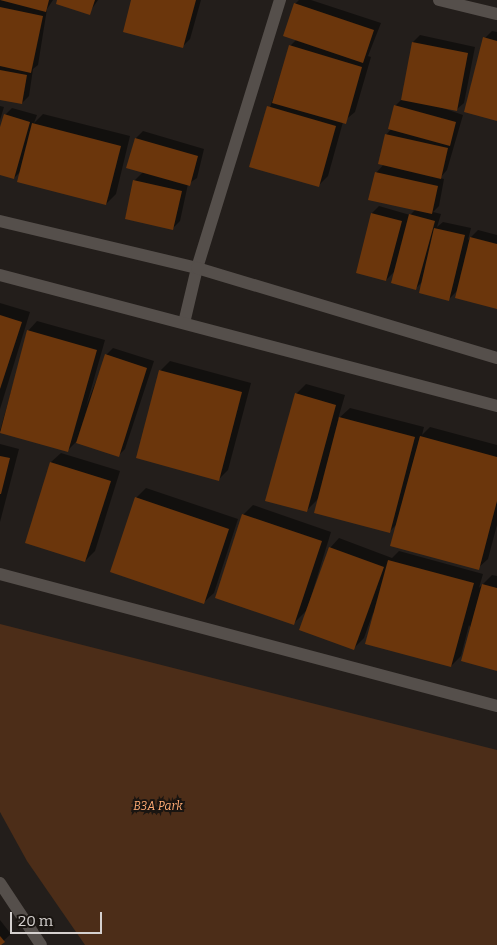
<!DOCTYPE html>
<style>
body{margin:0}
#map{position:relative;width:497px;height:945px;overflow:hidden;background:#231e1b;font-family:Bitter,serif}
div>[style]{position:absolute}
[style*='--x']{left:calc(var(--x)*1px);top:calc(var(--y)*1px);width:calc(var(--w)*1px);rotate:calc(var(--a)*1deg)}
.green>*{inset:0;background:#4c2d18}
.shadow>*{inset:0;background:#0007}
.building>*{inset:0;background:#6b360c}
.minor>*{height:12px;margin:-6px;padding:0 6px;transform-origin:6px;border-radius:6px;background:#554f4b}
.tertiary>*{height:12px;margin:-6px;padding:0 6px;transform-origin:6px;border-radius:6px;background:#554f4b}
span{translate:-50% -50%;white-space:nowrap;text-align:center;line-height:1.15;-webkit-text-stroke:4px #1a1511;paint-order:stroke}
.park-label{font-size:12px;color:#ffab74;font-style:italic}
.scale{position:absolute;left:10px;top:912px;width:92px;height:22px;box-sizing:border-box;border:2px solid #d5d1cf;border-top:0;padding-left:6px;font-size:15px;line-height:18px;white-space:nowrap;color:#d5d1cf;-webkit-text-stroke:4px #1a1511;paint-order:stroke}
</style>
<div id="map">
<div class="green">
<i style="clip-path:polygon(0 624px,497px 750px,497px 945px,85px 945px,27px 861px,0 812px)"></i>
</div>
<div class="shadow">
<i style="clip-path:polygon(0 0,53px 0,47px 9px,38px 65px,33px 69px,29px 96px,22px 103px,0 99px)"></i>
<i style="clip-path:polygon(59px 0,98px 0,89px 13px)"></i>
<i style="clip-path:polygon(132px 0,201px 0,190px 39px,183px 46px)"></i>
<i style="clip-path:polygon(299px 0,311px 0,381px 23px,368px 56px,371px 57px,355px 112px,343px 122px,328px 176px,318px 186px,251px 166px,290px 46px,297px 39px,295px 4px)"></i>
<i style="clip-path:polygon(492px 31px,497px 32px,497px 120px,485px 38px)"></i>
<i style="clip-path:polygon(420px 35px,475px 47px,464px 103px,456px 110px,434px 105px,463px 115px,447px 170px,440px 178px,444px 179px,439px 206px,433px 212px,441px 214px,437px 227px,443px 222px,471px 228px,468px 240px,478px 230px,497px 235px,497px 308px,458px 290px,449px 299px,423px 281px,416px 288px,395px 271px,386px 280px,372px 213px,379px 206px,410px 215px,416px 209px,376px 173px,384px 164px,386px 135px,391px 129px,395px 106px,402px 99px,413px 42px)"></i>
<i style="clip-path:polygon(0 106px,4px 107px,0 120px)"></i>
<i style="clip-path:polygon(12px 108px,37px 115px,34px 123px,43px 114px,130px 136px,116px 194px,106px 204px,22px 170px,14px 178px,0 174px,0 131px,5px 115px)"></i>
<i style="clip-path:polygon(143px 131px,204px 149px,197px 178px,188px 184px,180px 221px,173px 228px,134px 181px,143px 172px,128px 167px,136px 138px)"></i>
<i style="clip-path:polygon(0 303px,30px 312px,0 409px)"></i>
<i style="clip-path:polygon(37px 321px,105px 340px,86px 407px,106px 355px,113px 348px,154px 361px,125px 449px,118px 456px,76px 442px,67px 451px,0 431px,28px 331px)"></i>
<i style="clip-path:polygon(170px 361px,251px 383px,228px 470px,219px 479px,160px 371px)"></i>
<i style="clip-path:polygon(306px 384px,345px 395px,338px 419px,350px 408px,424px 427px,422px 435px,430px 427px,497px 445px,497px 525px,488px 559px,478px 568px,397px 524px,389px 532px,319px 498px,306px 511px,296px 394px)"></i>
<i style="clip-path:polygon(0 444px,19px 449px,0 522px)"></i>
<i style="clip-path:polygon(61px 453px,120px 471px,95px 551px,85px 561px,51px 462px)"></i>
<i style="clip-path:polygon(146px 488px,238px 519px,214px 593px,204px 602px,112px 571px,137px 497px)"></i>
<i style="clip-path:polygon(253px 505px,331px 532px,307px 610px,294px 623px,243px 515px)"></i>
<i style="clip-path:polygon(339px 538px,392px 558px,399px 551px,483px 574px,479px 588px,492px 575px,497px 576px,497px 670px,469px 625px,461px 656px,451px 666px,373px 613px,364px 638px,354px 648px,330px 548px)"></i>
<i style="clip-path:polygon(0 920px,11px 934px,0 944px)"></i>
</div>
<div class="building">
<i style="clip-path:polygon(0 0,49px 0,46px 12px)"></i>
<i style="clip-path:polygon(57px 0,95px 0,90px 15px,56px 4px)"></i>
<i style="clip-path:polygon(131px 0,196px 0,183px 48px,123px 32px)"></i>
<i style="clip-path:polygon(294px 3px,374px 30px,363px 63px,283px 36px)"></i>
<i style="clip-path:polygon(0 7px,43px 16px,31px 73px,0 66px)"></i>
<i style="clip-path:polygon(483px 37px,497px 41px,497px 121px,464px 112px)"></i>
<i style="clip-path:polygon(412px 42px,468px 53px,457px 111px,401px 100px)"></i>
<i style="clip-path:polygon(289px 45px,362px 67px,346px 124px,272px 103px)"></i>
<i style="clip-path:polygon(0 70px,27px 75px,22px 104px,0 100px)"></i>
<i style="clip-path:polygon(394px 105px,456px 122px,450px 146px,388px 129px)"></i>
<i style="clip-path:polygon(267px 106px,336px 126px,319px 187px,249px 167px)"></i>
<i style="clip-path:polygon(4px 114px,30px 122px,14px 179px,0 175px,0 127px)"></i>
<i style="clip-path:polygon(32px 123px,121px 146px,106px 205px,17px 182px)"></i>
<i style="clip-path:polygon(385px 134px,448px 148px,441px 179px,378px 164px)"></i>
<i style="clip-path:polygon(135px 138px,198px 156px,190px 186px,126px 168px)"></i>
<i style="clip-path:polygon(375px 172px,438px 186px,432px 214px,368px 200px)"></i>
<i style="clip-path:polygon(133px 180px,182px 191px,173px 230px,125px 219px)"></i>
<i style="clip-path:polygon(371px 213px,402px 221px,386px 281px,356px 273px)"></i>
<i style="clip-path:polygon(409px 214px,435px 221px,416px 290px,391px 283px)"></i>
<i style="clip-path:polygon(434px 228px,465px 235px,449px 301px,419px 293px)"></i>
<i style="clip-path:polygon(470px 237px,497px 244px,497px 309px,455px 298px)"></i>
<i style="clip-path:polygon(0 315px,22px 322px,0 389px)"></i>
<i style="clip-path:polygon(27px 330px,97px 350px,68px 452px,0 433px)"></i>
<i style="clip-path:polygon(105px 354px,147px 368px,119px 457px,76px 443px)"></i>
<i style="clip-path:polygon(159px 370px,242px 392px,219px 481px,136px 458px)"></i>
<i style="clip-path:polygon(295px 393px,336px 405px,307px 512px,265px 501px)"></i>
<i style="clip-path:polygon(339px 417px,415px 437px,390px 533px,314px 513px)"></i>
<i style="clip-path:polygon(420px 436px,497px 457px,497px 501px,479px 570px,390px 546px)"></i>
<i style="clip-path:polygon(0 456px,10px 458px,1px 494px,0 494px)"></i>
<i style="clip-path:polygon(50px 462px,111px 481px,85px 562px,25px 543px)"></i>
<i style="clip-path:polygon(135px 497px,229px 529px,204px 604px,110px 572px)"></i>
<i style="clip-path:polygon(242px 514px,322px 541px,294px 625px,215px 598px)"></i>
<i style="clip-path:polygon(329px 547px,384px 567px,354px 650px,299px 630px)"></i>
<i style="clip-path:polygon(388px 560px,474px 583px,451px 667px,365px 644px)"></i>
<i style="clip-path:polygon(482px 584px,497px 588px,497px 671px,461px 661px)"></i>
<i style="clip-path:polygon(0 936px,5px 942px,1px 945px,0 945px)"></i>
</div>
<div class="minor">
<i style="--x:439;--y:0;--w:60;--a:13.6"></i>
<i style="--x:184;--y:323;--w:57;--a:-76.7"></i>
<i style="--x:197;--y:268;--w:281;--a:-72.8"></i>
<i style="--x:0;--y:574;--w:514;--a:14.87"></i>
<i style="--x:0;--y:883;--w:74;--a:56.5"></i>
</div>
<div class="tertiary">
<i style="--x:0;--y:221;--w:203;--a:13.4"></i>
<i style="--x:197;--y:268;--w:313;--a:16.7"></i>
<i style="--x:0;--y:275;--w:514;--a:14.77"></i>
</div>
<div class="park-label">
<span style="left:158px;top:807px">B3A Park</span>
</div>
<div class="scale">20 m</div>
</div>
